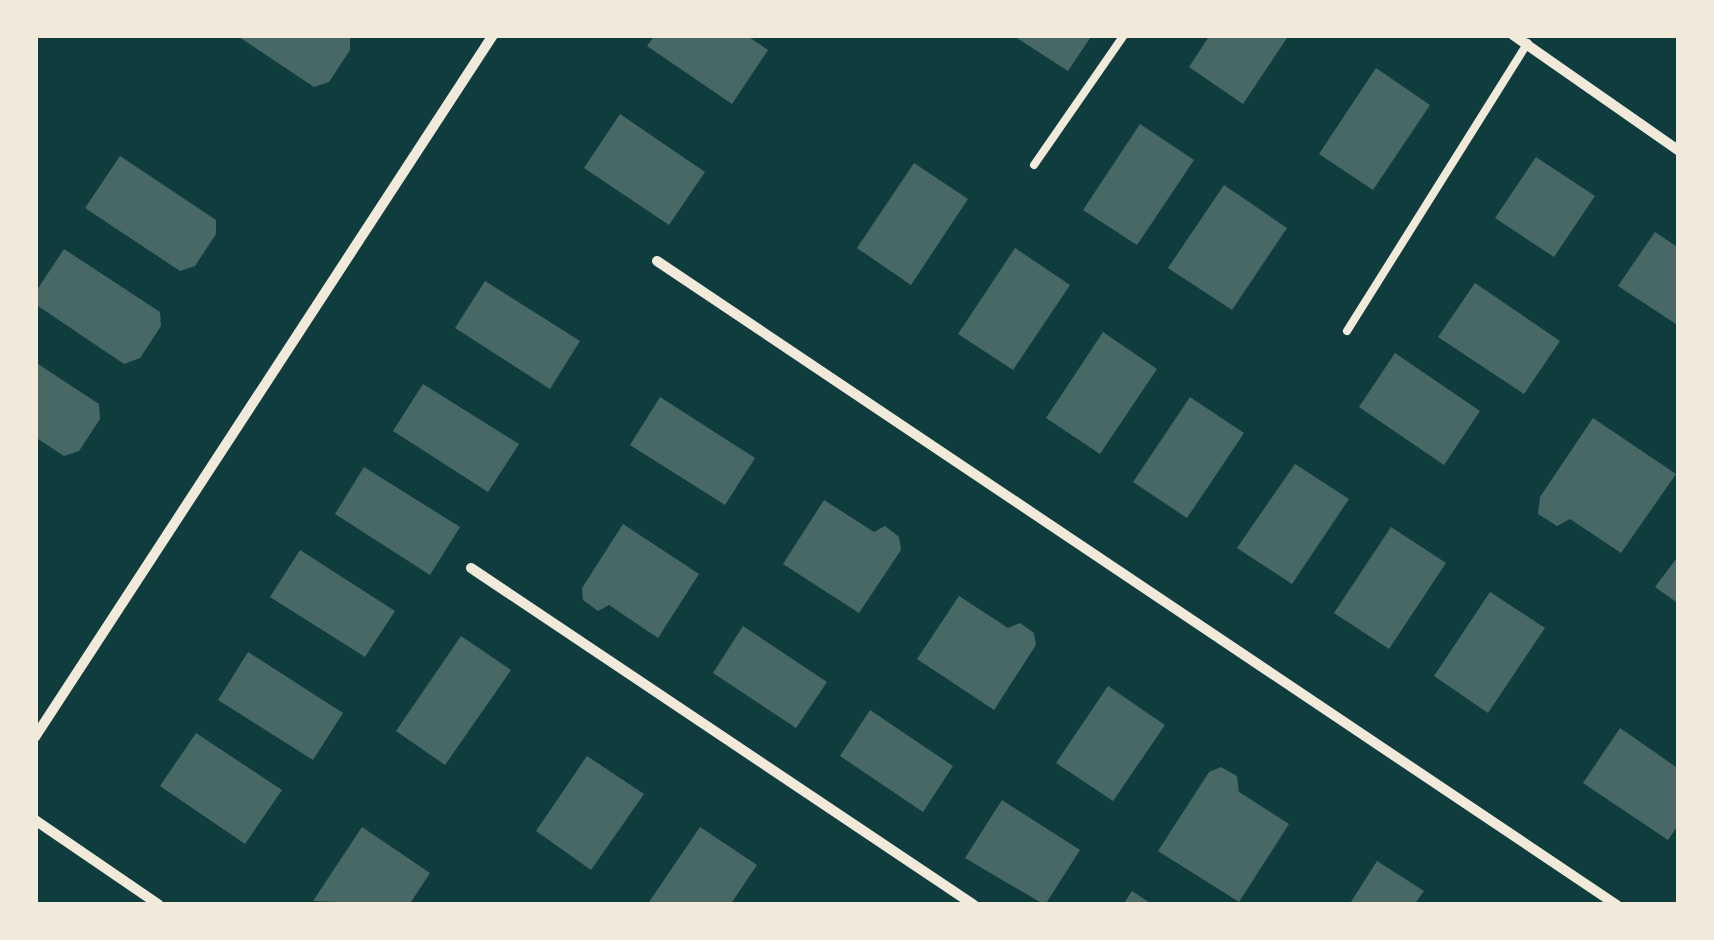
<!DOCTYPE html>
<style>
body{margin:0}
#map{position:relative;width:1714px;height:940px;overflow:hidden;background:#0f3d3e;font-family:"PT Sans",sans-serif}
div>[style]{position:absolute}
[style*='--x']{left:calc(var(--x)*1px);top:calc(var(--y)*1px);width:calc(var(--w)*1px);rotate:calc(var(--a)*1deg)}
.building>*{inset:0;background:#486865}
.service>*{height:8px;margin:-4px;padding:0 4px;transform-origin:4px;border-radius:4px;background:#f1e9da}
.minor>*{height:10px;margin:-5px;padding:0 5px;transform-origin:5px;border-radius:5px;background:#f1e9da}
span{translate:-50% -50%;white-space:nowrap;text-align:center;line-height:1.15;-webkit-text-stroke:9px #f1e9da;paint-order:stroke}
.frame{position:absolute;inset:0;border:38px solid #f1e9da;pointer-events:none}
</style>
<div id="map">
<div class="building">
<i style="clip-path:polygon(236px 35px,350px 35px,350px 50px,329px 82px,314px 87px)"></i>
<i style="clip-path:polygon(655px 35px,746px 35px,768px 50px,732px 104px,647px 46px)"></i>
<i style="clip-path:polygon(1012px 35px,1092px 35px,1068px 71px)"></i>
<i style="clip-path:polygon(1210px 35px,1289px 35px,1243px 104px,1189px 67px)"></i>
<i style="clip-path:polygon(1376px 68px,1430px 105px,1373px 190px,1319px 154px)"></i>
<i style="clip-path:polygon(620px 114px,705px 172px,669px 225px,584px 168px)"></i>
<i style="clip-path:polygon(1140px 124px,1194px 160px,1137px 245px,1083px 210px)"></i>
<i style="clip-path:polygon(120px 156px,216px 220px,216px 234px,195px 266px,180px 271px,85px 208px)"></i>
<i style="clip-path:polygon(1536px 157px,1595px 196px,1554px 257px,1495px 218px)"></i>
<i style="clip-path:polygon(914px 163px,968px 199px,911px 285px,857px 248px)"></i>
<i style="clip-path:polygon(1224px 185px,1287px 228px,1232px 310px,1168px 268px)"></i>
<i style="clip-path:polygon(1655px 232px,1679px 248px,1679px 326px,1618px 286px)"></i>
<i style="clip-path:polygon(1015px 248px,1070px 285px,1013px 370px,958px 334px)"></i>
<i style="clip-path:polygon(64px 249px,160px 312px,161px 326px,140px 358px,124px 364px,35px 304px,35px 293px)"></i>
<i style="clip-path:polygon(485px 281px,580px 341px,550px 389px,455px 328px)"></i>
<i style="clip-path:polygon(1475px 283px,1560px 341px,1524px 394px,1438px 337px)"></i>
<i style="clip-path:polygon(1103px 332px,1157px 369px,1100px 454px,1046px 418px)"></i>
<i style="clip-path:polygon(1395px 353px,1480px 411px,1444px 465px,1359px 407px)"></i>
<i style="clip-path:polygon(35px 362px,99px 404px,100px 419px,79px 451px,64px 456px,35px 437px)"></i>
<i style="clip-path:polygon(423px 384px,519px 444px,488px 492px,393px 431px)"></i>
<i style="clip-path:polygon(660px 397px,755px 458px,725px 505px,630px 445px)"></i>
<i style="clip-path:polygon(1190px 397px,1244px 433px,1187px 518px,1133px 482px)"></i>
<i style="clip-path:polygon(1593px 418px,1676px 474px,1621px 553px,1570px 519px,1557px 526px,1538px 514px,1540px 497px)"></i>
<i style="clip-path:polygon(1295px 464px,1349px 499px,1292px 584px,1237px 548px)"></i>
<i style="clip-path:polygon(364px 467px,460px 527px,430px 575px,335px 514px)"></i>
<i style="clip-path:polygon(824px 500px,874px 532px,885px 526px,899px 537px,901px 550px,859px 613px,783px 564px)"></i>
<i style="clip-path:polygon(623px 524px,699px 574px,658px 638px,609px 605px,598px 611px,583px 600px,582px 588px)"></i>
<i style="clip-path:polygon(1391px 527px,1446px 563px,1389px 649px,1334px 613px)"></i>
<i style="clip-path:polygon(300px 550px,395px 611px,365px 657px,270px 597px)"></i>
<i style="clip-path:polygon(1679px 555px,1679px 604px,1655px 587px)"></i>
<i style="clip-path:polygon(1490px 592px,1545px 628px,1488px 713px,1434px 676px)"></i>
<i style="clip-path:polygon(959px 596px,1008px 628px,1020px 623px,1034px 633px,1036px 645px,994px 710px,917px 659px)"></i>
<i style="clip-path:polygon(743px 626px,827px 682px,796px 728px,713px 673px)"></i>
<i style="clip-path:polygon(461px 636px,511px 670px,445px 765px,396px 731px)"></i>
<i style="clip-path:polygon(248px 652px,343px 713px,313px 760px,218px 700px)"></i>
<i style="clip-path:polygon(1108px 686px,1165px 725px,1113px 801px,1056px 763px)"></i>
<i style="clip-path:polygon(870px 710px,953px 766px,923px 812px,840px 756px)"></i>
<i style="clip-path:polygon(1620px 728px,1679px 769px,1679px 824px,1668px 840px,1583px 783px)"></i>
<i style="clip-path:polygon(196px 733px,282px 790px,245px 844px,160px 786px)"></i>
<i style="clip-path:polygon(587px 756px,644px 794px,591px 870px,536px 831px)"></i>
<i style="clip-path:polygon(1221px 767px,1237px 776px,1239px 792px,1289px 824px,1239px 902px,1158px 851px,1209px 772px)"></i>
<i style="clip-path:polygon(1002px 800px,1080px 850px,1045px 905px,965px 858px)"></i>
<i style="clip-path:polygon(362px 827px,430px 873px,409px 905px,313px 901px)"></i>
<i style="clip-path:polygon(700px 827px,757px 865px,730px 905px,647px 905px)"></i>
<i style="clip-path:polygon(1377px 861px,1424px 891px,1414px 905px,1349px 905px)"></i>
<i style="clip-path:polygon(1132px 891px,1153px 905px,1123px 905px)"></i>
</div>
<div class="service">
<i style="--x:1034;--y:165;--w:158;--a:-55.3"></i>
<i style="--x:1347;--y:331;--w:340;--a:-57.9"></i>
</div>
<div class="minor">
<i style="--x:1513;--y:35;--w:203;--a:34.9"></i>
<i style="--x:657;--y:261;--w:1156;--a:33.86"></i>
<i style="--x:471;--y:568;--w:605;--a:33.82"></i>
<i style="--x:35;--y:737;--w:838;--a:-56.88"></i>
<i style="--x:35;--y:820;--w:150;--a:34.4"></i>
</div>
<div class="frame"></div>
</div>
